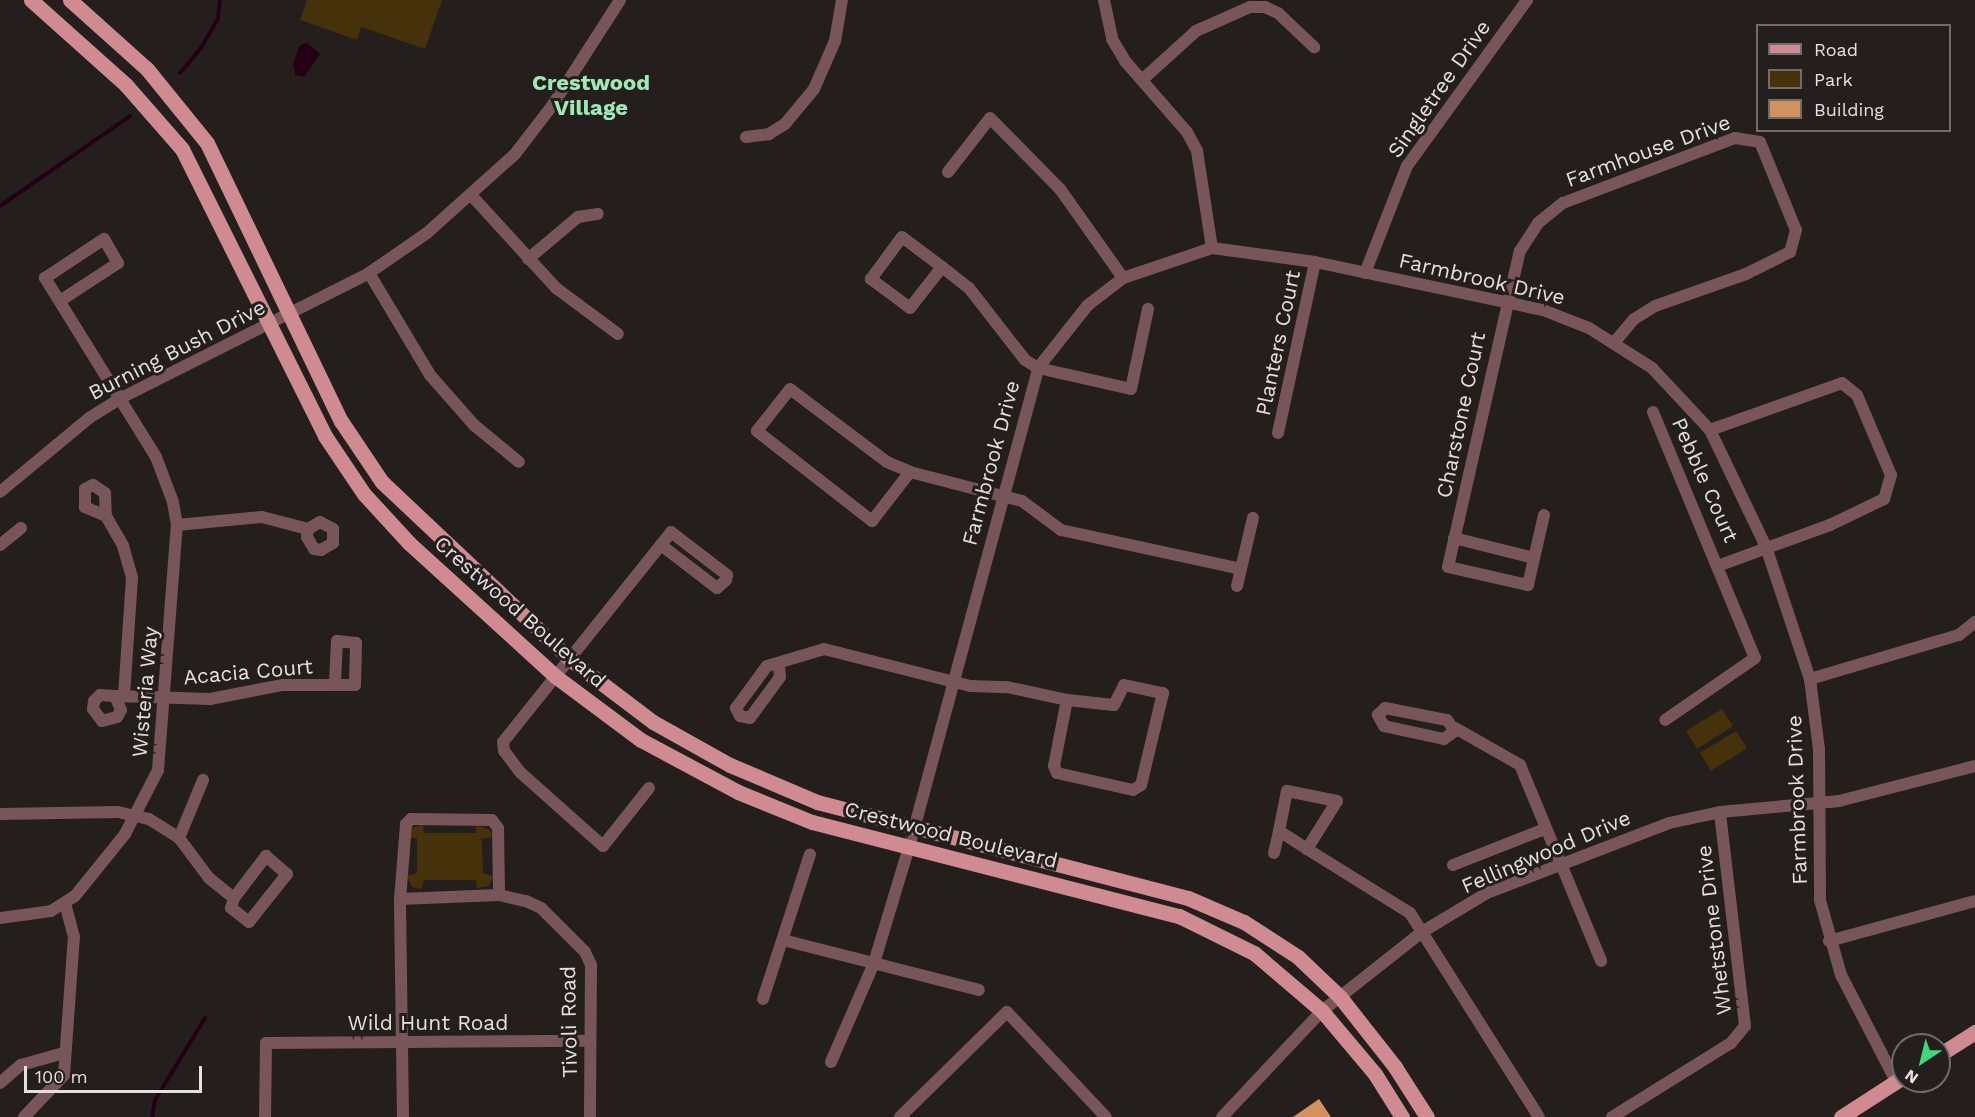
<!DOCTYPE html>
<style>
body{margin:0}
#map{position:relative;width:1975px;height:1117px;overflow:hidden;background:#241e1d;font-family:"Work Sans",sans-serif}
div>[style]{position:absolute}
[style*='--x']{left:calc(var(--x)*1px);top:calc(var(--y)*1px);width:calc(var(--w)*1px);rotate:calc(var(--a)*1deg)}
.green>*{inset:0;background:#45320b}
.water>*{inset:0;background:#230014}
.stream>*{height:4px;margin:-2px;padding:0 2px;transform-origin:2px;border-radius:2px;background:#230014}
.building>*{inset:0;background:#d29260}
.minor>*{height:12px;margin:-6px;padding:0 6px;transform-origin:6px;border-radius:6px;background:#775559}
.major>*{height:15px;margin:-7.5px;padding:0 7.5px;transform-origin:7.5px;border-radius:7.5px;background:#d08a92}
span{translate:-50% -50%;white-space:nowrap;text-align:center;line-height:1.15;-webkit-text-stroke:6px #241e1d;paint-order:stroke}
.street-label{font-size:21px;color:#e3e0df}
.neighbourhood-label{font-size:22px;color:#a0e8b5;font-weight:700}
.legend{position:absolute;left:1756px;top:24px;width:195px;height:108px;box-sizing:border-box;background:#241e1d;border:2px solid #706c6b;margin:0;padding:8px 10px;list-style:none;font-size:18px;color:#e3e0df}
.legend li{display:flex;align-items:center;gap:12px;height:30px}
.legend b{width:30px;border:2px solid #706c6b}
.north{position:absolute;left:1891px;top:1033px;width:60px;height:60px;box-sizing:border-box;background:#241e1d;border:2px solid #706c6b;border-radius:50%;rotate:215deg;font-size:16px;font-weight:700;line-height:24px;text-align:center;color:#e3e0df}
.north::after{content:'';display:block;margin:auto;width:21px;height:27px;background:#3cd77e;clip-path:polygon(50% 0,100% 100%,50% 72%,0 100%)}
.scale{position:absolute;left:24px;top:1066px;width:178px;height:27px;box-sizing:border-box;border:3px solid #e3e0df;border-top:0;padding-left:8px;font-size:18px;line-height:21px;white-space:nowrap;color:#e3e0df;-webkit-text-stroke:4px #241e1d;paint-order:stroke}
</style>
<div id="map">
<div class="green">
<i style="clip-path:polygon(307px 0,442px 0,425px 49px,361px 27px,357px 40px,300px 20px)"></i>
<i style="clip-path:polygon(1722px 709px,1733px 726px,1697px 749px,1686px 731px)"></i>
<i style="clip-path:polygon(1736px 731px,1747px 748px,1711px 771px,1700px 753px)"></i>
<i style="clip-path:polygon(423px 825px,424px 833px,476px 833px,476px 825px,490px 830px,492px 837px,482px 839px,483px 873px,493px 876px,489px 886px,477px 888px,476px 880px,424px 880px,421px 889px,412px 887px,407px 876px,417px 873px,417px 838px,407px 838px,411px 828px)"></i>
</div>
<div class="water">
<i style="clip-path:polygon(307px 43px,320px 54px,304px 77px,295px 75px,293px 64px,300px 45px)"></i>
</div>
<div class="stream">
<i style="--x:180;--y:73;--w:33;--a:-50"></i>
<i style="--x:201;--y:48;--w:34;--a:-60"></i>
<i style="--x:218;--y:18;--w:18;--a:-84"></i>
<i style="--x:0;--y:206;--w:158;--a:-34.7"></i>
<i style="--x:152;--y:1117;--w:17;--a:-80"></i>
<i style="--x:155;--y:1100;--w:96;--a:-58.6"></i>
</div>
<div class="building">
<i style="clip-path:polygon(1319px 1099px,1331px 1117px,1293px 1117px)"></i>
</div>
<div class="minor">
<i style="--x:1104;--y:0;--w:40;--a:78"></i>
<i style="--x:1112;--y:39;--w:26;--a:59"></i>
<i style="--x:1125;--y:61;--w:94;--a:48.9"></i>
<i style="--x:1187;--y:132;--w:21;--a:62"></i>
<i style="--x:1197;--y:151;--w:98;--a:81.2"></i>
<i style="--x:1142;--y:80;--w:73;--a:-42.2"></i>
<i style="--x:1196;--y:31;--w:59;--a:-24"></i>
<i style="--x:1250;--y:7;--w:15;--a:0"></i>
<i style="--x:1265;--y:7;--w:14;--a:25"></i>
<i style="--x:1278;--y:13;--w:50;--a:43.4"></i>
<i style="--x:746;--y:137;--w:23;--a:-7"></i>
<i style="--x:769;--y:134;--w:19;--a:-32"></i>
<i style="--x:785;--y:124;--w:45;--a:-50.4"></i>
<i style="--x:814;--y:89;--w:52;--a:-66.4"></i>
<i style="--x:835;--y:41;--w:42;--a:-80.3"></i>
<i style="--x:948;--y:172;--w:68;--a:-52.1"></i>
<i style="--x:990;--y:118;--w:100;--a:45.4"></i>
<i style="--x:1060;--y:189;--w:109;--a:54.7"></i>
<i style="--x:472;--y:196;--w:125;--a:47.6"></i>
<i style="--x:556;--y:288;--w:77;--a:36.6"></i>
<i style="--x:528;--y:259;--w:65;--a:-40"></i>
<i style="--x:578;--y:217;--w:20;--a:-9"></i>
<i style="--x:942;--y:267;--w:52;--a:128"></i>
<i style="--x:910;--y:308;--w:49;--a:-143.4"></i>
<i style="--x:871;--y:279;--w:52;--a:-53.6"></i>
<i style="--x:902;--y:237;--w:50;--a:36.9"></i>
<i style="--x:942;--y:267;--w:34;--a:38"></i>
<i style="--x:969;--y:288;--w:91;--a:52.1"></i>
<i style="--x:1025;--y:360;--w:15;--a:32"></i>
<i style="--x:1038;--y:368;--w:95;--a:12.7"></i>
<i style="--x:1131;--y:389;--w:82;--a:-78"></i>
<i style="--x:369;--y:273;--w:119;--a:59.1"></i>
<i style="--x:430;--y:375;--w:67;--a:48.7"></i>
<i style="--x:474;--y:425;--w:58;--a:39.4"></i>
<i style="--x:1365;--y:273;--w:115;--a:-68.6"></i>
<i style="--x:1407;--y:166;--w:205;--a:-54.1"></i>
<i style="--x:1653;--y:412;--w:266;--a:67.5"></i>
<i style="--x:1755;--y:658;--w:109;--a:145.4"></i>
<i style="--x:1710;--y:430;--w:140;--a:-19.6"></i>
<i style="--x:1842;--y:383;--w:19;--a:39"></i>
<i style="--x:1857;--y:395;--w:87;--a:67"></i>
<i style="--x:1891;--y:475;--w:25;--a:106"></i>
<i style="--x:1884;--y:499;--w:60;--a:154.3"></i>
<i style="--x:1830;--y:525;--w:117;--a:160"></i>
<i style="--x:1278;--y:433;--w:175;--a:-77.8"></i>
<i style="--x:910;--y:472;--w:62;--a:127.8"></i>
<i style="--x:872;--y:521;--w:146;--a:-142"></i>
<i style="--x:757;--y:431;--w:53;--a:-51.8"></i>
<i style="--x:790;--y:389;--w:121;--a:37"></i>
<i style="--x:887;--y:462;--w:25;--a:23"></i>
<i style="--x:910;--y:472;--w:116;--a:14.5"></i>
<i style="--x:1022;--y:501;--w:49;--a:36.6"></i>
<i style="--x:1061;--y:530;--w:184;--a:12.2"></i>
<i style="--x:0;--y:492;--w:116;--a:-39.7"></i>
<i style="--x:89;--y:418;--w:38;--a:-32"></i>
<i style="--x:121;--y:398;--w:278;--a:-26.7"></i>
<i style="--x:369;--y:273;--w:70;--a:-34.6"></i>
<i style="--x:427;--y:233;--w:118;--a:-41.9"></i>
<i style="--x:515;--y:154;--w:61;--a:-52.4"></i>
<i style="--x:552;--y:106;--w:126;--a:-57.3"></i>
<i style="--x:1544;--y:515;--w:72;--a:102.9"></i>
<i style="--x:1528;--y:585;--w:82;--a:-167.3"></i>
<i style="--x:1448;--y:567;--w:324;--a:-77.2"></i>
<i style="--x:1520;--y:251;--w:33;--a:-57"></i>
<i style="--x:1538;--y:223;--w:32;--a:-39"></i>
<i style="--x:1563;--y:203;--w:184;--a:-20.7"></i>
<i style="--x:1735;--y:138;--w:25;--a:9"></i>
<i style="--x:1760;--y:142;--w:95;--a:67.8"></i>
<i style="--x:1796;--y:230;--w:23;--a:105"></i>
<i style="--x:1790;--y:252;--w:49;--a:153.4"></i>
<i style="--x:1746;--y:274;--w:96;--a:160.6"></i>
<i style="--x:1655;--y:306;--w:25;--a:148"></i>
<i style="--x:1634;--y:319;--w:30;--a:130"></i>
<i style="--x:106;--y:516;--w:23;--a:-157"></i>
<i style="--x:85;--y:507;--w:18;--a:-90"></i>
<i style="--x:85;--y:489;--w:9;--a:-27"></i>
<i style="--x:93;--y:485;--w:14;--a:34"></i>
<i style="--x:105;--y:493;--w:23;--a:88"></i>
<i style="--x:106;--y:516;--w:34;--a:60"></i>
<i style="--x:123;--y:546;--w:33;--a:74"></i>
<i style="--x:132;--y:578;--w:118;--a:93.9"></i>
<i style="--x:177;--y:525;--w:85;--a:-5.4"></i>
<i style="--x:262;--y:517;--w:48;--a:14.6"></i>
<i style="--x:308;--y:529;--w:14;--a:-30"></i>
<i style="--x:320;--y:522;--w:15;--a:28"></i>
<i style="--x:333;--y:529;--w:14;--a:90"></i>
<i style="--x:333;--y:543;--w:14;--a:150"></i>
<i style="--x:321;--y:550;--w:7;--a:-172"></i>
<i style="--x:314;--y:549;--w:14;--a:-120"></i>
<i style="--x:307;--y:537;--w:8;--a:-83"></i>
<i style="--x:1454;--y:538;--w:82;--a:14"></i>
<i style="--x:0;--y:545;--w:27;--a:-39"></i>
<i style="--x:1237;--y:586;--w:70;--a:-76.8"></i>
<i style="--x:779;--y:666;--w:11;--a:85"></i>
<i style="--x:780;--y:677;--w:51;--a:126.2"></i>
<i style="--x:750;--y:718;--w:10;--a:-169"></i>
<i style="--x:740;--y:716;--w:9;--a:-117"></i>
<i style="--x:736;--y:708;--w:52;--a:-53.6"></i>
<i style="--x:767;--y:666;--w:59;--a:-16.6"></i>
<i style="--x:824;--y:649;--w:151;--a:14.2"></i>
<i style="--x:970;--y:686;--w:37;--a:2"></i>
<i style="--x:1007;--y:687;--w:61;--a:12.2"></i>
<i style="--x:1810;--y:679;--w:155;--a:-16.5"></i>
<i style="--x:1959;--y:635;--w:21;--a:-39"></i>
<i style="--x:1124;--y:685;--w:40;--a:12"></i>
<i style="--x:1163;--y:693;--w:95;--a:103.4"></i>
<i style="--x:1141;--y:785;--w:9;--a:148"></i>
<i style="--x:1133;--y:790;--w:78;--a:-167.4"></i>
<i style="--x:1057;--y:773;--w:8;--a:-113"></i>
<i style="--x:1054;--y:766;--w:67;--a:-78.9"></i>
<i style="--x:1067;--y:700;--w:47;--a:6.1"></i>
<i style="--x:1114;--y:705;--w:22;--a:-63"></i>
<i style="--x:115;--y:696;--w:15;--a:-176"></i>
<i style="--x:100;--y:695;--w:8;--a:135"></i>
<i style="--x:94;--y:701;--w:8;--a:97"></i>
<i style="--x:93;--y:709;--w:15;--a:53"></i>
<i style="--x:102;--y:721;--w:16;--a:-15"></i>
<i style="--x:117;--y:717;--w:8;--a:-60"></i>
<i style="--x:121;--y:710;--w:15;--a:-113"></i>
<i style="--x:115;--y:696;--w:95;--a:1.8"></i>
<i style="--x:210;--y:699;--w:73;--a:-11"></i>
<i style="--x:282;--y:685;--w:73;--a:0"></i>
<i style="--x:355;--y:685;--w:42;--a:-88.6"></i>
<i style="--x:356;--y:643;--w:19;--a:-174"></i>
<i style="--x:337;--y:641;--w:43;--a:92.7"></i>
<i style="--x:1385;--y:708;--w:63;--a:11"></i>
<i style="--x:1447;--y:720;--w:14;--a:54"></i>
<i style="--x:1455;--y:731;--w:14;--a:144"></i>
<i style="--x:1444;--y:739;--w:61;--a:-167.8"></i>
<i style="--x:1384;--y:726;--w:13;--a:-119"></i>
<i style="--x:1378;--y:715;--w:10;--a:-45"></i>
<i style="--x:1455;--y:728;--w:75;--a:29.6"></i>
<i style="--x:1520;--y:765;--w:212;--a:67.5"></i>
<i style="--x:649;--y:788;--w:74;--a:128.4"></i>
<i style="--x:603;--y:846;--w:111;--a:-138.3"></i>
<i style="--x:520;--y:772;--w:26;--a:-127"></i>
<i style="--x:504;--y:751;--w:9;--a:-96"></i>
<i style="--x:503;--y:742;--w:269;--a:-51.3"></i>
<i style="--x:671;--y:532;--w:71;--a:37.5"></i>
<i style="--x:727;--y:575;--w:5;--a:101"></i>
<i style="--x:726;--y:580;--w:12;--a:138"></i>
<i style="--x:717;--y:588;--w:71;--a:-142.5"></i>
<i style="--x:1287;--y:791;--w:51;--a:11.3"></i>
<i style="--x:1337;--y:801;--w:57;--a:122"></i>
<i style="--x:1307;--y:849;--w:33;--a:-147"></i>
<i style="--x:1279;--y:831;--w:41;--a:-78.7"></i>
<i style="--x:0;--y:814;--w:118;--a:-1"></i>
<i style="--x:118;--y:812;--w:32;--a:13"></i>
<i style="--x:149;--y:819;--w:36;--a:32"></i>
<i style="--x:179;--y:838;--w:50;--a:53.1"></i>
<i style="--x:209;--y:878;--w:32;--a:39"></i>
<i style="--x:234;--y:898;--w:53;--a:-52.7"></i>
<i style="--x:266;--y:856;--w:28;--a:41"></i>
<i style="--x:287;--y:874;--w:61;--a:128.4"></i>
<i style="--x:249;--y:922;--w:23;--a:-142"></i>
<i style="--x:231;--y:908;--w:10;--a:-73"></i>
<i style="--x:179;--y:838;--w:63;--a:-67.5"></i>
<i style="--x:1307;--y:849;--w:121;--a:31.9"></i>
<i style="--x:1410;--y:913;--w:241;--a:57.7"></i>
<i style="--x:1274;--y:853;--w:23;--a:-77"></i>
<i style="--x:1453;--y:865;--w:99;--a:-21.4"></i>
<i style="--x:400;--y:899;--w:99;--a:-2.3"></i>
<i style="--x:499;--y:895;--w:28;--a:13"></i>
<i style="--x:526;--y:901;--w:17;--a:25"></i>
<i style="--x:541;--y:908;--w:62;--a:45"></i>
<i style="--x:585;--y:952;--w:14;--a:65"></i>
<i style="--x:591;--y:965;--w:152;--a:90.4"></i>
<i style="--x:0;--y:918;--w:51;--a:-7.8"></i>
<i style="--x:51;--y:911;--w:28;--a:-32"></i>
<i style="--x:75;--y:896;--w:80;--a:-51.1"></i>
<i style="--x:125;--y:834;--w:72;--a:-62.7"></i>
<i style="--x:158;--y:770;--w:246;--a:-85.6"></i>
<i style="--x:177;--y:525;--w:23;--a:-100"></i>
<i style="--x:173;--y:502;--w:48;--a:-110.7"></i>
<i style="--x:156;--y:457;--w:211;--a:-121.8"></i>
<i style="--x:45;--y:278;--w:71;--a:-33.5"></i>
<i style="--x:104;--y:239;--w:28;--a:60"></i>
<i style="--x:118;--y:263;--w:69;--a:146.8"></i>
<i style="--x:783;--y:940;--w:202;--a:14.3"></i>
<i style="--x:1829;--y:941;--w:151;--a:-15.3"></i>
<i style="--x:763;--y:999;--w:152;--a:-72"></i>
<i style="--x:831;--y:1062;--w:108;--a:-66.5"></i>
<i style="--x:874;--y:963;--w:124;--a:-73.2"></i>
<i style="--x:910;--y:844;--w:493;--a:-74.9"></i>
<i style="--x:1038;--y:368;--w:80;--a:-51.6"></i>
<i style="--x:1088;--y:305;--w:44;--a:-37.6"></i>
<i style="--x:1123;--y:278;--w:94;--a:-18.6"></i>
<i style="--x:1212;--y:248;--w:104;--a:7.7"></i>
<i style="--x:1315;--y:262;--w:233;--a:11.9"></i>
<i style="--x:1543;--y:310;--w:49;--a:21.4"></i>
<i style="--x:1589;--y:328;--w:75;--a:32.4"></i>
<i style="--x:1652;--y:368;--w:85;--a:46.9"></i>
<i style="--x:1710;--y:430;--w:130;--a:64.4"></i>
<i style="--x:1766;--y:547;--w:139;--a:71.6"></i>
<i style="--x:1810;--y:679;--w:71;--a:82.7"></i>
<i style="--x:1819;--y:749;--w:151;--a:89.6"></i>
<i style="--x:1820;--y:900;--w:78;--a:74.4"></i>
<i style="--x:1841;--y:975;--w:119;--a:62.6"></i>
<i style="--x:0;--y:1083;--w:28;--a:-41"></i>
<i style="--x:21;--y:1065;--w:45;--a:-15.6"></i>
<i style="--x:24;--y:1117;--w:58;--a:-46.4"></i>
<i style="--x:64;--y:1075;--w:138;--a:-85.9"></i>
<i style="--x:74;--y:937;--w:34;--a:-105"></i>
<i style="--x:265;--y:1117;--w:74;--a:-89.2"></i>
<i style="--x:266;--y:1043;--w:324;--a:-0.4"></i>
<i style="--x:403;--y:1117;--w:218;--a:-90.8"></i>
<i style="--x:400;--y:899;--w:75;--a:-85.4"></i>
<i style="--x:406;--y:824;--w:7;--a:-45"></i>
<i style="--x:411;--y:819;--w:81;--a:0.7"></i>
<i style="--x:492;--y:820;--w:10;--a:53"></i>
<i style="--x:498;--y:828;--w:67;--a:89.1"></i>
<i style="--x:900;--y:1117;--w:150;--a:-44.5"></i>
<i style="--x:1007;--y:1012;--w:144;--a:46.7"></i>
<i style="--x:1222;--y:1117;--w:146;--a:-46.7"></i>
<i style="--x:1322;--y:1011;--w:127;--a:-38.3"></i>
<i style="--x:1422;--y:932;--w:76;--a:-31"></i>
<i style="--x:1487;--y:893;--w:195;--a:-21"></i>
<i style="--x:1669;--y:823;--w:52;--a:-12.2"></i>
<i style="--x:1720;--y:812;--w:120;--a:-5.3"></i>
<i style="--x:1839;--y:801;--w:140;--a:-14.4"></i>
<i style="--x:1612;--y:1117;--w:140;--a:-31.9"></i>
<i style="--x:1731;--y:1043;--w:22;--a:-51"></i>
<i style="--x:1745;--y:1026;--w:215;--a:-96.7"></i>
</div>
<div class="major">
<i style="--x:31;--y:0;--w:127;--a:41.8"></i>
<i style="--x:126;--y:85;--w:85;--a:48.8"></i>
<i style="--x:182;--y:149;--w:321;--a:63.5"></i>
<i style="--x:325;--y:436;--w:70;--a:56.1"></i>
<i style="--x:364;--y:494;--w:67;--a:47.4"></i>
<i style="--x:409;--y:543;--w:197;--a:42.3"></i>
<i style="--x:555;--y:676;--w:107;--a:36.7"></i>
<i style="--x:641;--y:740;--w:110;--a:28.2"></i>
<i style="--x:738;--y:792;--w:80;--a:22.1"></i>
<i style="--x:812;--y:822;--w:379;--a:14.4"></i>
<i style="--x:1179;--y:916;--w:84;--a:26.3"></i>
<i style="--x:1254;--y:953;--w:89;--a:40.5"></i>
<i style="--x:1322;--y:1011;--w:82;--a:49.9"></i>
<i style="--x:1375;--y:1074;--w:51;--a:57.9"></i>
<i style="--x:70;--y:0;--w:103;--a:41.9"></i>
<i style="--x:147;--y:69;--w:95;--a:51"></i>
<i style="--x:207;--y:143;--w:309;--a:64.3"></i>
<i style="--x:341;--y:421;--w:73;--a:56.1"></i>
<i style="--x:382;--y:482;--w:260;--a:43.3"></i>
<i style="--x:571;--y:660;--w:103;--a:37.1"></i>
<i style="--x:653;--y:722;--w:88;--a:29.2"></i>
<i style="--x:730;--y:765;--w:95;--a:23"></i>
<i style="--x:817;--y:802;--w:383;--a:14.5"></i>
<i style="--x:1188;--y:898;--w:61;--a:23.2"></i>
<i style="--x:1244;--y:922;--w:64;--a:32.9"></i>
<i style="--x:1298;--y:957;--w:58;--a:43.6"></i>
<i style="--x:1340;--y:997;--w:89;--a:51.8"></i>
<i style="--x:1395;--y:1067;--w:59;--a:57.4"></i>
<i style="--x:1939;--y:1055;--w:43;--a:-32.6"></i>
<i style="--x:1841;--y:1117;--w:74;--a:-32.8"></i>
</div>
<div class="street-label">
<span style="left:1439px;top:89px;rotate:-55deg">Singletree Drive</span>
<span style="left:1648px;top:151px;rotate:-20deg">Farmhouse Drive</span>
<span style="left:1482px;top:279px;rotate:13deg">Farmbrook Drive</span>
<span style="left:1278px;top:343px;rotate:-78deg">Planters Court</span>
<span style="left:177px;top:350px;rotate:-27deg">Burning Bush Drive</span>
<span style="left:1461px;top:415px;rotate:-78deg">Charstone Court</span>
<span style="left:991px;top:463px;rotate:-75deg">Farmbrook Drive</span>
<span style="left:1705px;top:480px;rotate:66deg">Pebble Court</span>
<span style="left:520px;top:612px;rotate:41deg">Crestwood Boulevard</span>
<span style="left:248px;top:672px;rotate:-5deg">Acacia Court</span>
<span style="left:145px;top:692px;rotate:-85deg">Wisteria Way</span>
<span style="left:1797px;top:800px;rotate:-92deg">Farmbrook Drive</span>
<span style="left:951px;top:835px;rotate:14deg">Crestwood Boulevard</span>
<span style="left:1546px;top:852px;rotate:-23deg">Fellingwood Drive</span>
<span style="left:1714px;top:930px;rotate:-97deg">Whetstone Drive</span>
<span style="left:569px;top:1022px;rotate:-91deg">Tivoli Road</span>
<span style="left:428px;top:1023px">Wild Hunt Road</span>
</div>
<div class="neighbourhood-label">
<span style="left:591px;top:95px">Crestwood<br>Village</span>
</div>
<ul class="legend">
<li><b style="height:8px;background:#d08a92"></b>Road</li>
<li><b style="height:16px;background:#45320b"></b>Park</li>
<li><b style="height:16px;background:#d29260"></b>Building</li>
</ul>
<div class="north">N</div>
<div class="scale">100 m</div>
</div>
